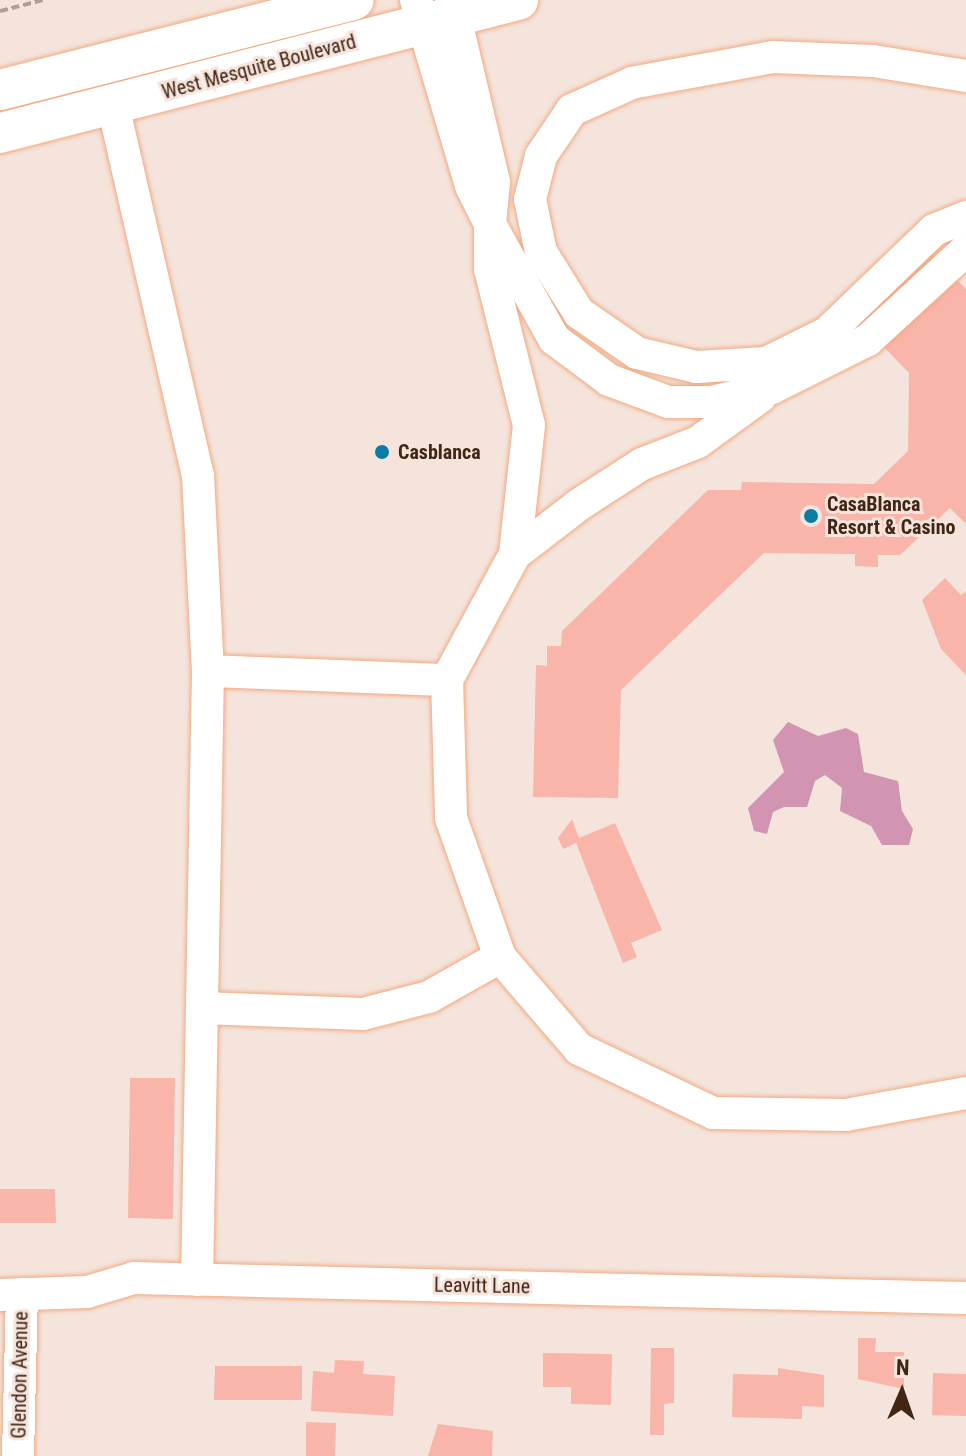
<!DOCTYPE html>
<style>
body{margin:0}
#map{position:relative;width:966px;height:1456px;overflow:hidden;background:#f4e4dc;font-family:"Roboto Condensed",sans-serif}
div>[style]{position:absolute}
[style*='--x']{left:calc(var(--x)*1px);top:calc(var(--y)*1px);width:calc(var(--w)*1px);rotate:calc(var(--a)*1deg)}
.water>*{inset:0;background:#d295b1}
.building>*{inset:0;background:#f9b5a9}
.path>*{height:4px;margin-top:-2px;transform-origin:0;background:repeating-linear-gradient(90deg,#b29d92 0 8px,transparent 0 12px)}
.roads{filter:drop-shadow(0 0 2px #f2a981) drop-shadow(0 0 2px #f2a981)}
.minor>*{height:32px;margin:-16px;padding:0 16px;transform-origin:16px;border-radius:16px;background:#fff}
.major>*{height:40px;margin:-20px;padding:0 20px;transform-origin:20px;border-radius:20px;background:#fff}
.dots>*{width:22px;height:22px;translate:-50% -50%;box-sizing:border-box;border:4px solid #f4e4dc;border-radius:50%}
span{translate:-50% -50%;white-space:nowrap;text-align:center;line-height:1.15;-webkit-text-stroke:6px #f4e4dc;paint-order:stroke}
.street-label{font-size:20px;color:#412515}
.poi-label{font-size:20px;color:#412515;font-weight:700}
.left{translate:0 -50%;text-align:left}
.north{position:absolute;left:862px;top:1352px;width:80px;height:80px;-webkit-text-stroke:6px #f4e4dc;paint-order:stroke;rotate:2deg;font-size:22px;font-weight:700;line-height:32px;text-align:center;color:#412515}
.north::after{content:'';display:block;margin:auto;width:28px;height:36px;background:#412515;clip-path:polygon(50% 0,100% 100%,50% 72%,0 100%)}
</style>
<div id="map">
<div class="water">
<i style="clip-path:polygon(788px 722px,818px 736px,846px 728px,858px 734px,864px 772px,898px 781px,902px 811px,913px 829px,909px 845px,882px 845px,871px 826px,840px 811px,842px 788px,825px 775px,815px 781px,807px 807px,784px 807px,773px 812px,767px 834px,754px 831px,748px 808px,784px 772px,773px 740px)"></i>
</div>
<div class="building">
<i style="clip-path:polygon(926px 247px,966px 289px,966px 524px,950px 508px,900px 555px,878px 555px,878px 567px,855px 566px,855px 554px,764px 553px,621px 690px,618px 798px,533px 797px,536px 665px,547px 666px,547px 646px,561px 646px,562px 631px,708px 490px,741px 490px,742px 482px,874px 484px,908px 451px,909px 373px,854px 316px)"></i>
<i style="clip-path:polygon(945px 578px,961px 595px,966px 591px,966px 675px,941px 649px,922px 600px)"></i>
<i style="clip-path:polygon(572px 819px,579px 838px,615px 823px,662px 930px,631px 943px,637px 957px,623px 963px,576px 843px,563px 849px,558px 838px)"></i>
<i style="clip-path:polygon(130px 1078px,175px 1078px,173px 1219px,128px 1218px)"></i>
<i style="clip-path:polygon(0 1189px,55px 1189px,56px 1223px,0 1223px)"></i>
<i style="clip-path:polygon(858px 1338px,876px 1338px,875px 1352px,904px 1352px,904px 1389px,858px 1379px)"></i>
<i style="clip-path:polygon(651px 1348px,674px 1348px,674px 1403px,664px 1404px,664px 1435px,650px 1435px)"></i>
<i style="clip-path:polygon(543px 1353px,612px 1354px,611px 1405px,571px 1404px,571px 1387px,543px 1387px)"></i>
<i style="clip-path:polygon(335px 1360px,364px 1361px,363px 1374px,395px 1376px,393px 1416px,311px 1411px,313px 1371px,334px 1373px)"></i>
<i style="clip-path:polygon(215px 1366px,302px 1366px,302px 1400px,214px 1400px)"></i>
<i style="clip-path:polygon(778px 1368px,824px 1375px,824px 1407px,802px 1406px,802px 1419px,732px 1417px,733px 1374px,778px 1375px)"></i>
<i style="clip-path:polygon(933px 1373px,966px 1374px,966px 1416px,932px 1415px)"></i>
<i style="clip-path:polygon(306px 1422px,336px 1423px,335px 1456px,306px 1456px)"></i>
<i style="clip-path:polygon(438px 1424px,493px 1431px,492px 1456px,428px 1456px)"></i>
</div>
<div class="path">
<i style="--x:0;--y:11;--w:44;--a:-14.3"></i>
</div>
<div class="roads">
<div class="minor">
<i style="--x:416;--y:0;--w:194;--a:73.5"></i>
<i style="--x:471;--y:186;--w:42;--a:63.4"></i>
<i style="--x:490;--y:224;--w:45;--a:90"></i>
<i style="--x:490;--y:269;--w:161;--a:76"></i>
<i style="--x:529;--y:425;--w:130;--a:96.2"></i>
<i style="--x:515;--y:554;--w:143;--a:118.4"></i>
<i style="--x:447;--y:680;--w:138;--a:88.3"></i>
<i style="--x:451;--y:818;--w:147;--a:70.6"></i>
<i style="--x:500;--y:957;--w:121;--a:49.3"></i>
<i style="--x:579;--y:1049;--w:148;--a:25.5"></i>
<i style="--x:713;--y:1113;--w:133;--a:0.9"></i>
<i style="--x:846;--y:1115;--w:122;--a:-10.4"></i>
<i style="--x:451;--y:0;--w:187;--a:76.7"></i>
<i style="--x:494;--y:182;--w:42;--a:95.4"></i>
<i style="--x:490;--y:224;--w:132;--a:60.9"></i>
<i style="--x:554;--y:339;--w:69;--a:36.7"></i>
<i style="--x:609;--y:380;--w:63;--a:20.4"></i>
<i style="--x:668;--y:402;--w:43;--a:0"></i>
<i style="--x:711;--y:402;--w:63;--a:-12.9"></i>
<i style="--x:772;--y:388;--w:107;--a:-26.6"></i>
<i style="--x:868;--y:340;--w:133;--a:-42.6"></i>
<i style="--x:966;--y:76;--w:94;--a:-170.8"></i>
<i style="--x:873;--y:61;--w:100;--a:-177.7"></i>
<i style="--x:773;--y:57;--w:143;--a:169.6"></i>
<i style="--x:632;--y:83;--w:66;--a:155.8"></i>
<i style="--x:572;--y:110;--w:55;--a:124"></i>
<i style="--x:541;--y:156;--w:44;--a:104.3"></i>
<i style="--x:530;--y:199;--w:54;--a:78.3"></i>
<i style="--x:541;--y:252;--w:72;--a:58.1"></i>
<i style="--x:579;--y:313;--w:70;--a:34.6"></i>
<i style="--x:637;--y:353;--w:61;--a:13.3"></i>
<i style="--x:696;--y:367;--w:70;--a:-3.3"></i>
<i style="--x:766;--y:363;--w:68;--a:-26.2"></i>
<i style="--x:827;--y:333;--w:149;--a:-43.9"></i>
<i style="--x:934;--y:230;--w:35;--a:-22"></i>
<i style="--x:113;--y:105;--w:380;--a:77.1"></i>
<i style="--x:198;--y:475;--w:196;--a:87.1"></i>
<i style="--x:208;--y:671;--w:609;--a:91.03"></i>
<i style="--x:515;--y:554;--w:82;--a:-37.6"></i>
<i style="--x:580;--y:504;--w:74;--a:-32.8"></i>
<i style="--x:642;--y:464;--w:60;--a:-21.4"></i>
<i style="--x:698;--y:442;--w:77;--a:-36"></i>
<i style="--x:208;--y:671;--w:239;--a:2.2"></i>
<i style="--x:202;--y:1008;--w:161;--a:2.1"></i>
<i style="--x:363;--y:1014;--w:68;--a:-14.4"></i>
<i style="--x:429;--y:997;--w:81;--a:-29.4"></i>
<i style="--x:0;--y:1295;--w:87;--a:-2"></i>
<i style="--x:87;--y:1292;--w:49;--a:-16.6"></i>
<i style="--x:134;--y:1278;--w:832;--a:1.38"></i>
<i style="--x:18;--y:1456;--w:162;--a:-88.6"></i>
</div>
<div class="major">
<i style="--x:0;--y:90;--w:365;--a:-14.3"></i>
<i style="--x:0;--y:133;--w:535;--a:-14.4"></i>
</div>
</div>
<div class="dots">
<i style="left:382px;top:452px;background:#0a7da5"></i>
<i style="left:811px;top:516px;background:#0a7da5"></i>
</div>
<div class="street-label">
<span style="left:259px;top:67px;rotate:-15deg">West Mesquite Boulevard</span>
<span style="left:482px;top:1286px;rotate:1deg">Leavitt Lane</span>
<span style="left:20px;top:1375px;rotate:-89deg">Glendon Avenue</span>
</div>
<div class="poi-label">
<span class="left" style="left:398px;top:452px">Casblanca</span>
<span class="left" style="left:827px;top:516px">CasaBlanca<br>Resort &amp; Casino</span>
</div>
<div class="north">N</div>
</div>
